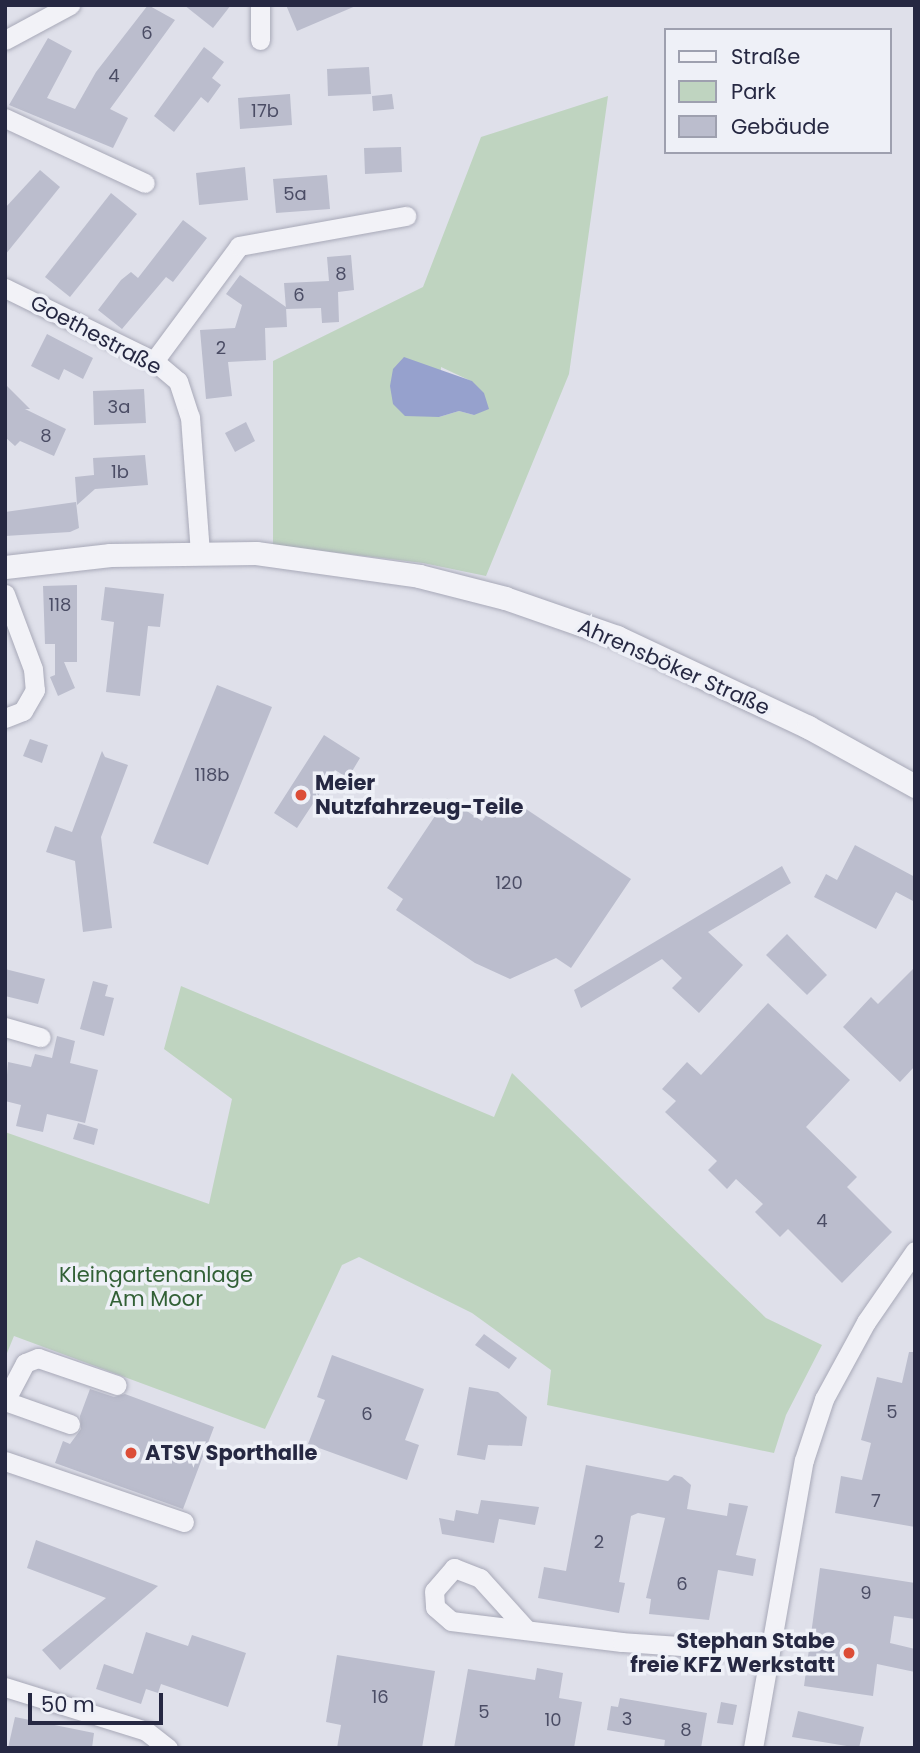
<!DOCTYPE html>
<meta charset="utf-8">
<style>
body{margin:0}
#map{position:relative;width:920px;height:1753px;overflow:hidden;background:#dfe0ea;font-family:Poppins,sans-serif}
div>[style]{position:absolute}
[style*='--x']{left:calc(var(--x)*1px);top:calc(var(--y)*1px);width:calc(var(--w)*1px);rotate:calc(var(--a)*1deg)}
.green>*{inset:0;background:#bfd4c0}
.water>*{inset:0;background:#96a1cd}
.building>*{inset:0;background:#bbbdcd}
.roads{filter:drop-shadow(0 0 2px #a8a9b8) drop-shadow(0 0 2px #a8a9b8)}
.minor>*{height:19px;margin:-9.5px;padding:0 9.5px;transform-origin:9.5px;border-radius:9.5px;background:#f2f2f7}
.tertiary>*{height:23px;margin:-11.5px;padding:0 11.5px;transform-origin:11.5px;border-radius:11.5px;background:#f2f2f7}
.dots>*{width:19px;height:19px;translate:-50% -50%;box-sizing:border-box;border:4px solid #eef0f7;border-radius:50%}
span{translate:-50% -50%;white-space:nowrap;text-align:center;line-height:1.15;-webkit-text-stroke:7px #eef0f7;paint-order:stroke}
.number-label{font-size:18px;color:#4b4d65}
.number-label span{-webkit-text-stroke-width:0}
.street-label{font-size:21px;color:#262842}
.poi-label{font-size:21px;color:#262842;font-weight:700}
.left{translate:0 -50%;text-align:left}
.right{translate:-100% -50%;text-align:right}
.park-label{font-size:21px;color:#326036}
.frame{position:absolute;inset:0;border:7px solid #262842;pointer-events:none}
.legend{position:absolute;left:664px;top:28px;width:228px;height:126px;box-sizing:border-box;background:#eef0f7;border:2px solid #9ea0af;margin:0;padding:9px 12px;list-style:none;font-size:21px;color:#262842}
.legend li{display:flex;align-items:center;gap:14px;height:35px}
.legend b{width:35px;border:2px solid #9ea0af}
.scale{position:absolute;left:28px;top:1693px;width:135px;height:32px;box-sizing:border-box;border:4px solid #262842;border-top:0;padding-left:9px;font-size:21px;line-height:24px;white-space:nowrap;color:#262842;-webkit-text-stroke:5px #eef0f7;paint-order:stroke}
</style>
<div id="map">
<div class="green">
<i style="clip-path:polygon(evenodd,608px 96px,569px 374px,486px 576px,423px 563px,273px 545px,273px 361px,423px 287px,481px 137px,608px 96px,441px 367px,471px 381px,474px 415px,459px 411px,439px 417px,441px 367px)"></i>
<i style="clip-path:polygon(181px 986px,494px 1117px,512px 1073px,766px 1318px,822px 1345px,786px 1415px,774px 1453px,547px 1405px,551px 1370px,472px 1313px,359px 1257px,342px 1265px,265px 1429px,14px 1336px,5px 1358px,5px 1132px,209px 1204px,232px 1099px,164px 1049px)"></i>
</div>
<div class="water">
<i style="clip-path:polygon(404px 357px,472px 381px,484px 393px,489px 409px,474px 415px,459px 411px,439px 417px,405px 416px,393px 404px,390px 386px,393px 369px)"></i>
</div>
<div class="building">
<i style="clip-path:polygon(148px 5px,175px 20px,110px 109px,128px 118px,113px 148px,9px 105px,48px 38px,72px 51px,47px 98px,75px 109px,96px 72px)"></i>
<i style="clip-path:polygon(184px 5px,231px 5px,213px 28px)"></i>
<i style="clip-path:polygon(286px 5px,358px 5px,297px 31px)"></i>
<i style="clip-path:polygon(204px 47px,224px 62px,212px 78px,221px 85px,208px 103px,201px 97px,174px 132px,154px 116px)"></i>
<i style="clip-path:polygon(369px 67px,371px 94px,328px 96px,327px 69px)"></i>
<i style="clip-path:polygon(290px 94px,292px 125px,240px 129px,238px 98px)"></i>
<i style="clip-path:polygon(392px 94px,394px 109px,373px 111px,372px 96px)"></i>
<i style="clip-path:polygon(401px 147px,402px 172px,365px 174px,364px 148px)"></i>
<i style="clip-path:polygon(245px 167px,248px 200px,199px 205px,196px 173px)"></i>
<i style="clip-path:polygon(40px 170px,60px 187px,5px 255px,5px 208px)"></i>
<i style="clip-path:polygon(327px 175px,330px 209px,276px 213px,273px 179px)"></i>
<i style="clip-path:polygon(111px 193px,137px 214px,70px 297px,45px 277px)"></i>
<i style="clip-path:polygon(183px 220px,207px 238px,173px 282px,166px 277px,122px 329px,98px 310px,121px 280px,131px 272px,138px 278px)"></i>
<i style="clip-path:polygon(351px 255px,354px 290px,338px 292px,339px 322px,322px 323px,321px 308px,286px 309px,284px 283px,329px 281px,327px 257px)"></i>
<i style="clip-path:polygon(240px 275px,286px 307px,287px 327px,265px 328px,266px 360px,228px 362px,232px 396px,206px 399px,200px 330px,235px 328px,242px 305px,226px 294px)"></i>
<i style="clip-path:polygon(47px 334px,93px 358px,83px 379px,64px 369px,59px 380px,31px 366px)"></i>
<i style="clip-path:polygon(5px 384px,30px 409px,25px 409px,66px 429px,54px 456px,20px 441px,15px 446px,5px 437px)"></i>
<i style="clip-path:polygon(144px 389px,146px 423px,94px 425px,93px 391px)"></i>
<i style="clip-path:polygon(246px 422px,255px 441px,235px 452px,225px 433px)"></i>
<i style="clip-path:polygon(145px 455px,148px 485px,95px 489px,77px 505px,75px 477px,94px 475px,93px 458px)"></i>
<i style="clip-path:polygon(76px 502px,79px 528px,70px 532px,5px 536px,5px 512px)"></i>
<i style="clip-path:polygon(77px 585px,77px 662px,64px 662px,75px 688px,58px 696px,50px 677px,55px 675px,55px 644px,45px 644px,43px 586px)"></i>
<i style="clip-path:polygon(105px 587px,164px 594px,160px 627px,148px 626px,140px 696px,106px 692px,114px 622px,101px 620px)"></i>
<i style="clip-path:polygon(217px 685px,272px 707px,208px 865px,153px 843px)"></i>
<i style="clip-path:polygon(324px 735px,360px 758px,348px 778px,335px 770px,297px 828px,274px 813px)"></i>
<i style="clip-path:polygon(30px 739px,48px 745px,42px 763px,23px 756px)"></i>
<i style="clip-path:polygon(102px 751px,105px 757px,128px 765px,101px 837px,112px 928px,83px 932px,75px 861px,46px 852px,55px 826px,72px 832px)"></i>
<i style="clip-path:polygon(502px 793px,631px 879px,571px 968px,556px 958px,510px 979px,475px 963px,396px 910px,403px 899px,387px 888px,447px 798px,482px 821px)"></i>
<i style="clip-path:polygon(855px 845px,915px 877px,915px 902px,896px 892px,876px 929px,814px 897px,826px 874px,837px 880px)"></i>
<i style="clip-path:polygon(782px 866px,791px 883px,708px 932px,743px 965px,699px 1013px,672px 988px,682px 978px,662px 959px,581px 1008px,574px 990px)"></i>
<i style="clip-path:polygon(787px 934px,827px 975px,807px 995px,766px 955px)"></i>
<i style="clip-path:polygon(915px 967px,915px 1066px,900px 1082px,843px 1027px,871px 997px,878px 1004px)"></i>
<i style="clip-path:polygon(5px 969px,45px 979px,38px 1004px,5px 996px)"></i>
<i style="clip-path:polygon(93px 981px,108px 985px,105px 996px,114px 998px,104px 1036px,80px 1029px)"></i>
<i style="clip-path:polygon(768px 1003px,850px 1080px,806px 1127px,857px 1177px,847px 1187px,892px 1232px,842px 1283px,788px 1229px,780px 1237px,755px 1212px,763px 1204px,736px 1179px,727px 1189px,708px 1170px,717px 1161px,665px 1112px,676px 1101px,662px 1089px,687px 1062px,701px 1075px)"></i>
<i style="clip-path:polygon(57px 1036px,75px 1041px,70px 1063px,98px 1070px,85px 1123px,47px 1114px,43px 1132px,16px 1126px,21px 1105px,5px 1101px,8px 1062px,31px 1067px,35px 1054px,52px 1058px)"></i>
<i style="clip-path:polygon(78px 1123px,98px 1129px,94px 1145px,73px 1139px)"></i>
<i style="clip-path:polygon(484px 1334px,517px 1358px,509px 1369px,475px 1345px)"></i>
<i style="clip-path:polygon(909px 1352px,915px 1352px,915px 1527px,835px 1513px,841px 1476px,862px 1480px,871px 1443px,861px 1440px,877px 1377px,902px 1383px)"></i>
<i style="clip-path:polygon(332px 1355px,424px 1389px,405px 1440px,419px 1445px,407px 1480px,308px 1444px,325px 1400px,317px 1397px)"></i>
<i style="clip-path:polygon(469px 1387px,498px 1392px,527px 1417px,522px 1446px,488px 1445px,485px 1460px,457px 1455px)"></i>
<i style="clip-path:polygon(90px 1389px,114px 1397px,125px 1394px,214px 1427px,183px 1509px,55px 1463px,63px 1441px,70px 1444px,81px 1429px,80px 1416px)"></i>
<i style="clip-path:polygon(586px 1465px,668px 1481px,674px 1475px,682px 1477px,691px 1485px,687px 1509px,727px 1516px,729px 1503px,748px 1506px,736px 1555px,756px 1559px,753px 1576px,718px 1570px,709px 1620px,649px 1614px,651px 1599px,646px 1598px,665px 1518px,638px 1513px,631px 1516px,619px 1582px,625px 1583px,619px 1613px,538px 1598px,544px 1567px,566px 1571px)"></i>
<i style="clip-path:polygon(481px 1500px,539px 1507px,535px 1525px,499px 1519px,494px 1543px,442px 1534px,439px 1518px,454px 1521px,456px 1510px,478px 1514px)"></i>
<i style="clip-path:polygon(36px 1540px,158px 1586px,60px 1670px,42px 1650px,106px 1598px,27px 1568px)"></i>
<i style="clip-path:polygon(820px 1568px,915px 1583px,915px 1619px,894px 1616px,890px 1643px,915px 1649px,915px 1672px,877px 1664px,873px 1696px,804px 1686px)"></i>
<i style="clip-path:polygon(146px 1632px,188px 1646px,192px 1635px,246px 1653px,228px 1707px,161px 1684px,158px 1693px,146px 1689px,141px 1704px,96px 1689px,104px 1664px,133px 1674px)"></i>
<i style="clip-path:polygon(337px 1655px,435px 1671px,422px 1748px,337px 1748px,341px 1725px,326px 1722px)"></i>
<i style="clip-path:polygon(537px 1668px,563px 1673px,559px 1698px,582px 1702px,574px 1748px,454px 1748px,468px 1669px,535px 1680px)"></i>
<i style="clip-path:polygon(620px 1698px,707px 1713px,701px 1748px,664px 1748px,665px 1740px,607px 1730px,611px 1706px,618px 1707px)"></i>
<i style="clip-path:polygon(721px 1702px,737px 1705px,733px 1725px,717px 1723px)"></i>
<i style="clip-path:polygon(798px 1711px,864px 1727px,859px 1748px,792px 1737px)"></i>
<i style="clip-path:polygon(15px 1717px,94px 1733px,92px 1748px,8px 1748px)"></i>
</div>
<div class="roads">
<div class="minor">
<i style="--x:260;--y:5;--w:35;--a:90"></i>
<i style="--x:5;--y:40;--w:74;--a:-28.3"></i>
<i style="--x:5;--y:118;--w:154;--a:24.9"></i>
<i style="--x:5;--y:288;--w:166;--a:26.1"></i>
<i style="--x:154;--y:361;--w:31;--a:40"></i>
<i style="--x:178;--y:381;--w:38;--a:72"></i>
<i style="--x:190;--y:417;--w:137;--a:85.8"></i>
<i style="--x:154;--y:361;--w:143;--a:-53.5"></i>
<i style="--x:239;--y:246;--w:170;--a:-10.2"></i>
<i style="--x:5;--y:594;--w:80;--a:69.5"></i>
<i style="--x:33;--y:669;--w:21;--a:85"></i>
<i style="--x:35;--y:690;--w:24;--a:120"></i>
<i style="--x:23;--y:711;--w:19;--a:159"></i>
<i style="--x:5;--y:1027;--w:37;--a:16"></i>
<i style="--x:70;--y:1424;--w:69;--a:-160.5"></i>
<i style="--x:5;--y:1401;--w:43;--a:-62.2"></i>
<i style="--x:25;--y:1363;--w:14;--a:-21"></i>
<i style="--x:38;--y:1358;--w:83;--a:18.9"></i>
<i style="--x:5;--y:1461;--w:189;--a:18.8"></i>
<i style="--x:527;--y:1630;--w:70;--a:-132.1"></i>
<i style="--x:480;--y:1578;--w:28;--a:-159"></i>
<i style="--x:454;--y:1568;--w:30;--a:131"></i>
<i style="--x:434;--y:1591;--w:16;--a:86"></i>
<i style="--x:435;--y:1607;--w:21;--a:41"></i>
<i style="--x:451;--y:1621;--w:172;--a:7"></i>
<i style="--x:622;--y:1642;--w:148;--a:3.9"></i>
<i style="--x:5;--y:1687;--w:148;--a:17.3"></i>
<i style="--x:146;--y:1731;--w:28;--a:38"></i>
<i style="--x:753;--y:1748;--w:292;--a:-80"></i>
<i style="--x:804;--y:1460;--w:64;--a:-71.8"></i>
<i style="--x:824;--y:1399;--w:88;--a:-61.4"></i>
<i style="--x:866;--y:1322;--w:86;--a:-55.4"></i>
</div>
<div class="tertiary">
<i style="--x:5;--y:567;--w:106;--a:-6.5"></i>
<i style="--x:110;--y:555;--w:146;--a:-0.8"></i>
<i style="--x:256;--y:553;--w:165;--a:8"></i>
<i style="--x:419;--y:576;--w:89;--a:14.3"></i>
<i style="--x:505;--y:598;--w:119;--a:19.2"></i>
<i style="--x:617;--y:637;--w:211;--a:25.2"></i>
<i style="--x:808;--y:727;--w:122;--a:28.9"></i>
</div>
</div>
<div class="dots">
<i style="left:301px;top:795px;background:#dc4d37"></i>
<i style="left:131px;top:1453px;background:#dc4d37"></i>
<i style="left:849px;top:1653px;background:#dc4d37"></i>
</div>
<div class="number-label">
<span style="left:147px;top:33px">6</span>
<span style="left:114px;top:76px">4</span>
<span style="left:265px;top:111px">17b</span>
<span style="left:295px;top:194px">5a</span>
<span style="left:341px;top:274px">8</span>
<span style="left:299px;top:295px">6</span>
<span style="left:221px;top:348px">2</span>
<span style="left:119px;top:407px">3a</span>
<span style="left:46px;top:436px">8</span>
<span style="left:120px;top:472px">1b</span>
<span style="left:60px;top:605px">118</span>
<span style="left:212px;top:775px">118b</span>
<span style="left:509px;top:883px">120</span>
<span style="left:822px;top:1221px">4</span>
<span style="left:892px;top:1412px">5</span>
<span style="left:367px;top:1414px">6</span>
<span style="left:876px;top:1501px">7</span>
<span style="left:599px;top:1542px">2</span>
<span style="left:682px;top:1584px">6</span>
<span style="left:866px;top:1593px">9</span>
<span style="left:380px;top:1697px">16</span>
<span style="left:484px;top:1712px">5</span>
<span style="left:627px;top:1719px">3</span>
<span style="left:553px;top:1720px">10</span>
<span style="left:686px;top:1730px">8</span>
</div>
<div class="street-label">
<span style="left:96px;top:335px;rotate:28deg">Goethestraße</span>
<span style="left:674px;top:667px;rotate:24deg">Ahrensböker Straße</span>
</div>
<div class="poi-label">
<span class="left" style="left:315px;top:795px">Meier<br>Nutzfahrzeug-Teile</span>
<span class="left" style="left:145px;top:1453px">ATSV Sporthalle</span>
<span class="right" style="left:835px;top:1653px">Stephan Stabe<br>freie KFZ Werkstatt</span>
</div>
<div class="park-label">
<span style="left:156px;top:1287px">Kleingartenanlage<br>Am Moor</span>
</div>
<div class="frame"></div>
<ul class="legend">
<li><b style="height:9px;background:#f2f2f7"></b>Straße</li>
<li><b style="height:19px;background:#bfd4c0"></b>Park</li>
<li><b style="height:19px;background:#bbbdcd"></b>Gebäude</li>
</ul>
<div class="scale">50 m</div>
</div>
